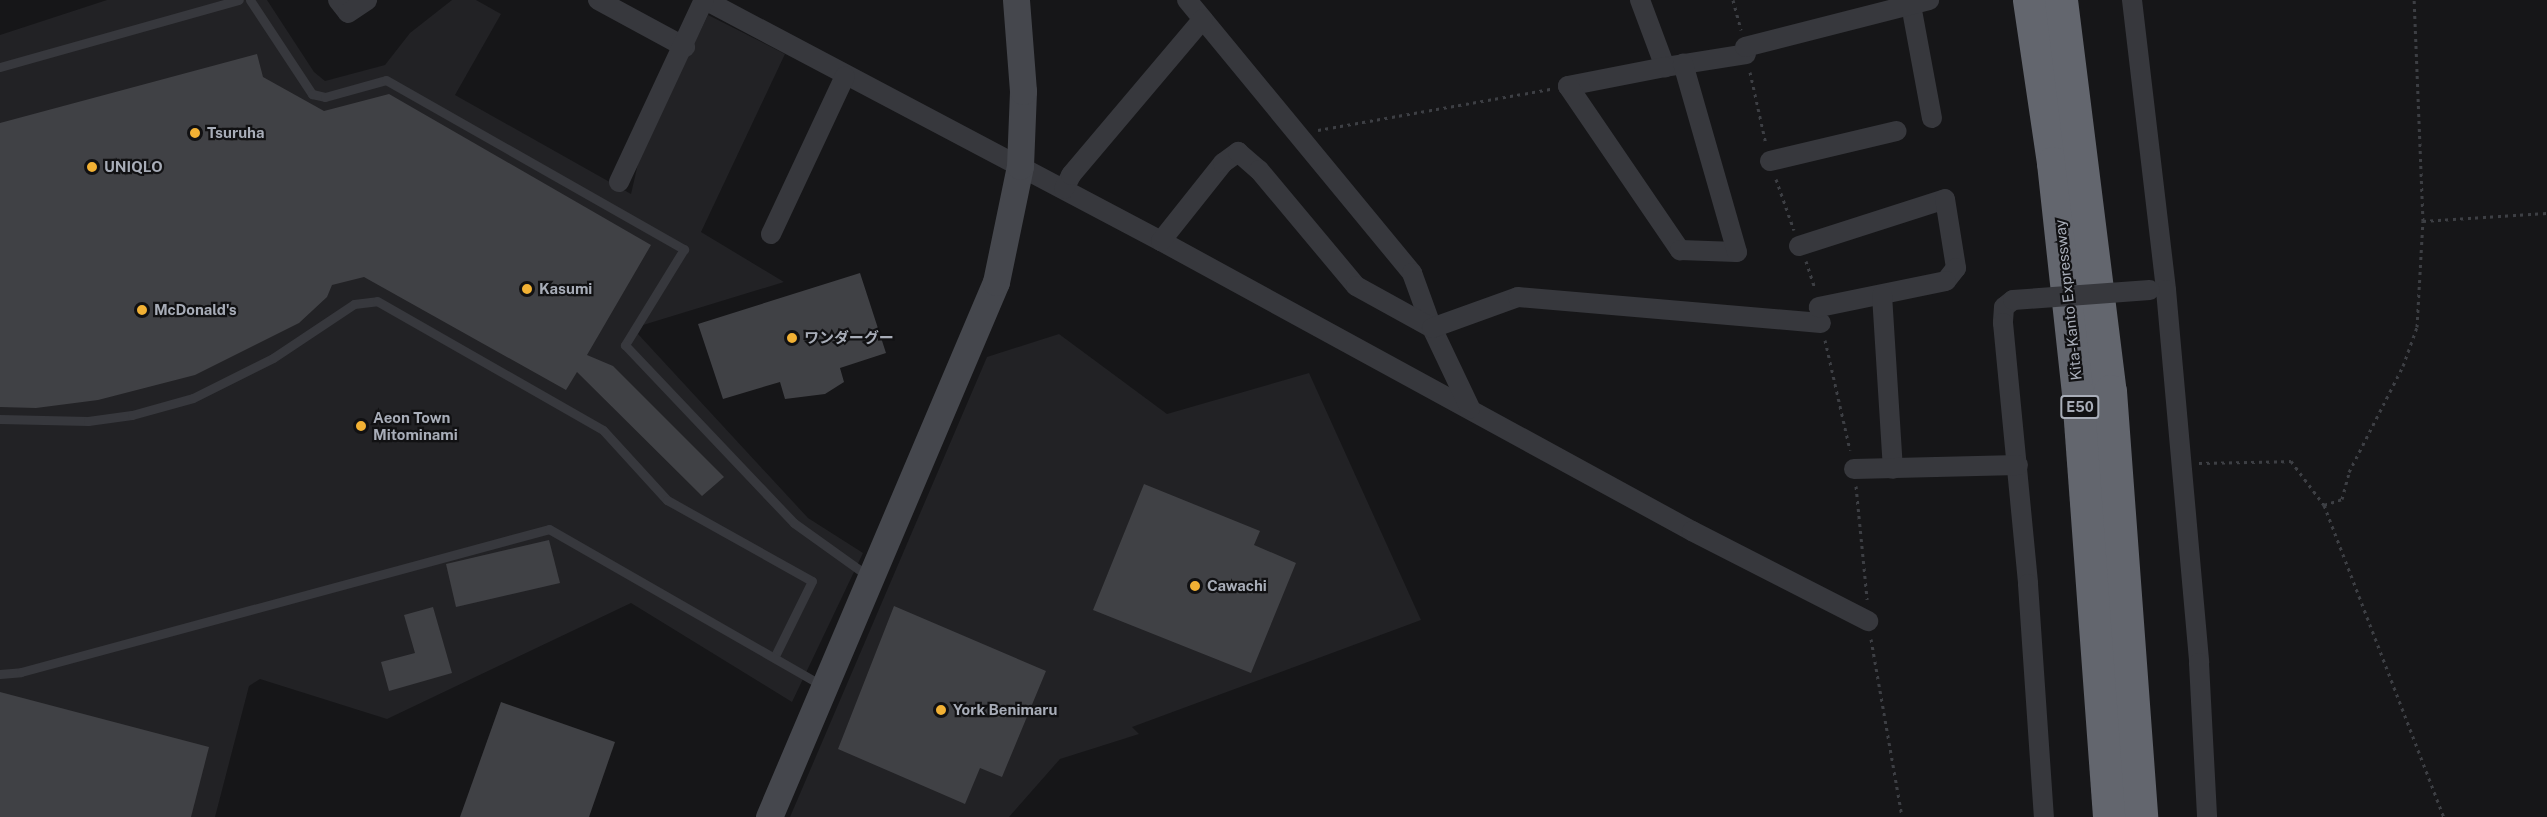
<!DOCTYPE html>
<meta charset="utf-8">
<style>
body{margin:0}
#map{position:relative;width:2547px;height:817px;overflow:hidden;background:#161618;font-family:"Public Sans","Noto Sans JP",sans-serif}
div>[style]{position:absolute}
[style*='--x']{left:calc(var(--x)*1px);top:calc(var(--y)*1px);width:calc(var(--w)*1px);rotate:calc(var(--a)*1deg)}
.built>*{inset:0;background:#222225}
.building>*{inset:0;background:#404145}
.path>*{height:3px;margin-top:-1.5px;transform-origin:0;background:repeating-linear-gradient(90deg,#3d3f44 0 3px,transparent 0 7.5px)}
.lane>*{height:9px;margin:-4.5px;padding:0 4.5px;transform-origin:4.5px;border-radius:4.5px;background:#37383d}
.street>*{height:20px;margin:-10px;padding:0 10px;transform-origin:10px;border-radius:10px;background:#37383d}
.secondary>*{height:27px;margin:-13.5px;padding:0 13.5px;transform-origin:13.5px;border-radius:13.5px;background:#45474d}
.highway>*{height:33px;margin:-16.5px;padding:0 16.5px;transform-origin:16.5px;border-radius:16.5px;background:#63666e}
.street-bridge>*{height:20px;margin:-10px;padding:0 10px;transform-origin:10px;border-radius:10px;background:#37383d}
.dots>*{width:16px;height:16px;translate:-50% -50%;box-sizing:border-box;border:3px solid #111113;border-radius:50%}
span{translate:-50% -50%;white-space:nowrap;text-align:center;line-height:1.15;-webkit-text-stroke:4.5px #111113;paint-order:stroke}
.shield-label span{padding:2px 4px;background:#111113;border:2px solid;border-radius:4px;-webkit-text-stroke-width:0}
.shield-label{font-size:14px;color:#a8adb8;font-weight:700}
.poi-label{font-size:15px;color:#a8adb8;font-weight:700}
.left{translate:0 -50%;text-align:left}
.street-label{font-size:15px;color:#a8adb8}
</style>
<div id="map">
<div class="built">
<i style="clip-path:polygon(107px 0,267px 0,314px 72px,325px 81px,385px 65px,410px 33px,452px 0,476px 0,501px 14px,455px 95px,631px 194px,640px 155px,708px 15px,785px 54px,701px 232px,784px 282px,643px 325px,638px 334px,808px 518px,863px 553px,792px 702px,631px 603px,387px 719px,260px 679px,249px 686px,215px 817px,0 817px,0 35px)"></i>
<i style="clip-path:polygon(1059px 334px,1167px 414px,1309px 373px,1421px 620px,1132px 727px,1139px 734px,1060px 759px,1009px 817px,790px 817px,987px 357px)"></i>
</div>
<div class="building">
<i style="clip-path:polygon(257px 54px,263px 77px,324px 111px,389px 94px,651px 245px,587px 355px,613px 366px,724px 477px,702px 496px,577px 372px,566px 390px,364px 277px,332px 285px,327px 297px,299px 323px,195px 375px,98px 400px,36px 408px,0 407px,0 123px)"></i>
<i style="clip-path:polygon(860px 273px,886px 353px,840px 368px,844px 382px,825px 394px,785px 399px,780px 382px,723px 399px,698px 324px)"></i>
<i style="clip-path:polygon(1144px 484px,1260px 531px,1254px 545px,1296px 563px,1251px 673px,1093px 610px)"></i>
<i style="clip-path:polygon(549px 540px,560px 583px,456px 607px,446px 564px)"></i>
<i style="clip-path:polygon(894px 606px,1046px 671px,1002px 777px,980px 768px,965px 804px,838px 749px)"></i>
<i style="clip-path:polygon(433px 607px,452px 673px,389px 691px,381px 662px,415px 653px,404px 615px)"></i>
<i style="clip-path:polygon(0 692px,209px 747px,191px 817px,0 817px)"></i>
<i style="clip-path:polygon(501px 702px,615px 742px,589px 817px,460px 817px)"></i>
</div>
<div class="path">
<i style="--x:1733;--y:0;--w:31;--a:75"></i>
<i style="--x:1750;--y:72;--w:74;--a:77.5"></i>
<i style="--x:1318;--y:130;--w:237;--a:-10"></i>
<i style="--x:1776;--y:179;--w:54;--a:70.6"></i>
<i style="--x:2423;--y:221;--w:124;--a:-3.7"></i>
<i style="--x:1806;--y:261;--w:29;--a:72"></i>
<i style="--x:1825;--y:340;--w:113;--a:77.2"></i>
<i style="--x:2199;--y:463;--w:92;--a:-1.2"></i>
<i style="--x:2291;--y:461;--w:55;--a:53.1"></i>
<i style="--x:2324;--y:505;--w:334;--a:69"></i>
<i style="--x:1856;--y:486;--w:114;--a:84.4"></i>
<i style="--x:2324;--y:505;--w:19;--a:-18"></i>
<i style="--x:2342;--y:499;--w:28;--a:-75"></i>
<i style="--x:2349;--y:472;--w:119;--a:-63"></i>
<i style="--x:2403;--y:366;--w:41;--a:-70.3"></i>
<i style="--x:2417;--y:327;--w:106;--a:-86.8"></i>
<i style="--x:2423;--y:221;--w:221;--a:-92.3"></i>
<i style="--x:1871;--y:639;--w:181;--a:80.1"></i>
</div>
<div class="lane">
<i style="--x:250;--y:0;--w:113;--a:56.6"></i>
<i style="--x:312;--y:94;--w:13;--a:13"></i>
<i style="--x:325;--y:97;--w:63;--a:-15.6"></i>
<i style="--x:386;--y:80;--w:343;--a:29.6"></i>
<i style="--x:684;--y:249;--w:113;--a:121.6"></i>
<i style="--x:625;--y:345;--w:245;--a:46.5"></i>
<i style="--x:794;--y:523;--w:91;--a:35.6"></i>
<i style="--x:0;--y:67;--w:248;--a:-15.7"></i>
<i style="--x:0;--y:419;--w:88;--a:1.3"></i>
<i style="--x:88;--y:421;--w:44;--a:-7.8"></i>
<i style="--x:132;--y:415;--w:63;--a:-15.6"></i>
<i style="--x:193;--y:398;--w:89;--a:-26.6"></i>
<i style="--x:273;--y:358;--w:97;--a:-33.7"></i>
<i style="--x:354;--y:304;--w:23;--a:-7"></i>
<i style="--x:377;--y:301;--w:260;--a:29.7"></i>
<i style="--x:603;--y:430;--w:95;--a:47.6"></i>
<i style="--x:667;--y:500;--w:166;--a:29.2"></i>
<i style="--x:812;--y:581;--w:84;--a:116.3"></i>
<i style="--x:0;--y:674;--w:21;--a:-5"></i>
<i style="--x:21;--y:672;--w:547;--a:-15.15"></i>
<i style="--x:549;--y:529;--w:316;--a:29.8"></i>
</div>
<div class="street">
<i style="--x:338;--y:0;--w:16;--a:52"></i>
<i style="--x:348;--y:13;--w:23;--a:-34"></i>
<i style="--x:598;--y:0;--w:99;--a:28.4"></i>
<i style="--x:705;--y:0;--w:516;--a:27.86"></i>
<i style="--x:1161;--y:241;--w:605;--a:28.64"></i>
<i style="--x:1692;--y:531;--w:198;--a:27.1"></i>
<i style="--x:1187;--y:0;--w:354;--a:50.5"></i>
<i style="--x:1412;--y:273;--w:59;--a:70"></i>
<i style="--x:1432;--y:328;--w:89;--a:64.6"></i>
<i style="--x:1640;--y:0;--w:72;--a:69.5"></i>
<i style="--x:1665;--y:67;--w:82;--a:-9.1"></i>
<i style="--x:2132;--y:0;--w:292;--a:83.3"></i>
<i style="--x:2166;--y:290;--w:374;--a:84.9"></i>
<i style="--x:2199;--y:663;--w:154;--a:87"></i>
<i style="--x:1911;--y:5;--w:115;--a:79.5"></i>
<i style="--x:1745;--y:47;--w:190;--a:-14.3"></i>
<i style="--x:1665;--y:67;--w:99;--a:168.9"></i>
<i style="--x:1568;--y:86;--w:199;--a:55.7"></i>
<i style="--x:1680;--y:250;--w:57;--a:2"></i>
<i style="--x:1737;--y:252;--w:196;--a:-106"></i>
<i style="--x:1770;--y:161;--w:130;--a:-13.3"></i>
<i style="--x:619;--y:182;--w:201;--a:-65"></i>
<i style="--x:1064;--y:189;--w:16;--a:-63"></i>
<i style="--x:1071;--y:175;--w:204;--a:-49.8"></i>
<i style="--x:771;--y:234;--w:174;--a:-64.9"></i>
<i style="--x:1161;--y:241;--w:100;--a:-51.5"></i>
<i style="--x:1223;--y:163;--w:19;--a:-36"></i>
<i style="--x:1238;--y:152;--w:28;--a:41"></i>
<i style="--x:1259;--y:170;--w:151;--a:50.1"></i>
<i style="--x:1356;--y:286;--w:87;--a:28.9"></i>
<i style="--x:1432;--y:328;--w:91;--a:-19.8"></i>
<i style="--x:1518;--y:297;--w:304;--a:4.9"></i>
<i style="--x:1799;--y:246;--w:153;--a:-17.8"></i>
<i style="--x:1945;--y:199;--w:70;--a:80.9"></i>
<i style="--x:1956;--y:268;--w:16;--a:128"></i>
<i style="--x:1946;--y:281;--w:130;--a:168.4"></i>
<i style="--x:1882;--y:295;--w:174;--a:86.4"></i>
<i style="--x:2013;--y:300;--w:11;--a:142"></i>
<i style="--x:2004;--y:307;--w:16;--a:94"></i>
<i style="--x:2003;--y:323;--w:262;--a:84.5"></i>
<i style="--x:2028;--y:584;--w:234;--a:86.1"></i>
<i style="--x:1854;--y:469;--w:164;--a:-1.4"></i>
</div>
<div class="secondary">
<i style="--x:769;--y:817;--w:581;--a:-67.01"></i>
<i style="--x:996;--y:282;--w:118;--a:-78.3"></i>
<i style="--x:1020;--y:166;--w:75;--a:-87.7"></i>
<i style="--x:1023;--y:91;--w:91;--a:-94.4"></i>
</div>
<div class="highway">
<i style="--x:2029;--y:0;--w:165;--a:81.6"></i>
<i style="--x:2053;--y:163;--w:232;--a:83.8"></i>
<i style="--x:2078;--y:394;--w:424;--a:85.8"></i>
<i style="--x:2061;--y:0;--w:394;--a:82.9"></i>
<i style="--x:2110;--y:391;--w:427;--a:85.8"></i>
</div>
<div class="street-bridge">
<i style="--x:2013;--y:300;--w:137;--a:-4.2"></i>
</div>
<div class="dots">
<i style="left:195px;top:133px;background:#f2b134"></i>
<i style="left:92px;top:167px;background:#f2b134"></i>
<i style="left:527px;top:289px;background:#f2b134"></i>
<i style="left:142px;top:310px;background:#f2b134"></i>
<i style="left:792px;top:338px;background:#f2b134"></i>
<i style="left:361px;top:426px;background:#f2b134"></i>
<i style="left:1195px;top:586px;background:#f2b134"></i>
<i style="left:941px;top:710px;background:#f2b134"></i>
</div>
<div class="shield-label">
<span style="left:2080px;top:407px">E50</span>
</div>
<div class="poi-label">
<span class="left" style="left:207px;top:133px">Tsuruha</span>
<span class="left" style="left:104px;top:167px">UNIQLO</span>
<span class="left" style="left:539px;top:289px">Kasumi</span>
<span class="left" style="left:154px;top:310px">McDonald's</span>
<span class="left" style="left:804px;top:338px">ワンダーグー</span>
<span class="left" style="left:373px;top:426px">Aeon Town<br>Mitominami</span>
<span class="left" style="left:1207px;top:586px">Cawachi</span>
<span class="left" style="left:953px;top:710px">York Benimaru</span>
</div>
<div class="street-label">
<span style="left:2068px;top:300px;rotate:-96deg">Kita-Kanto Expressway</span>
</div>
</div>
